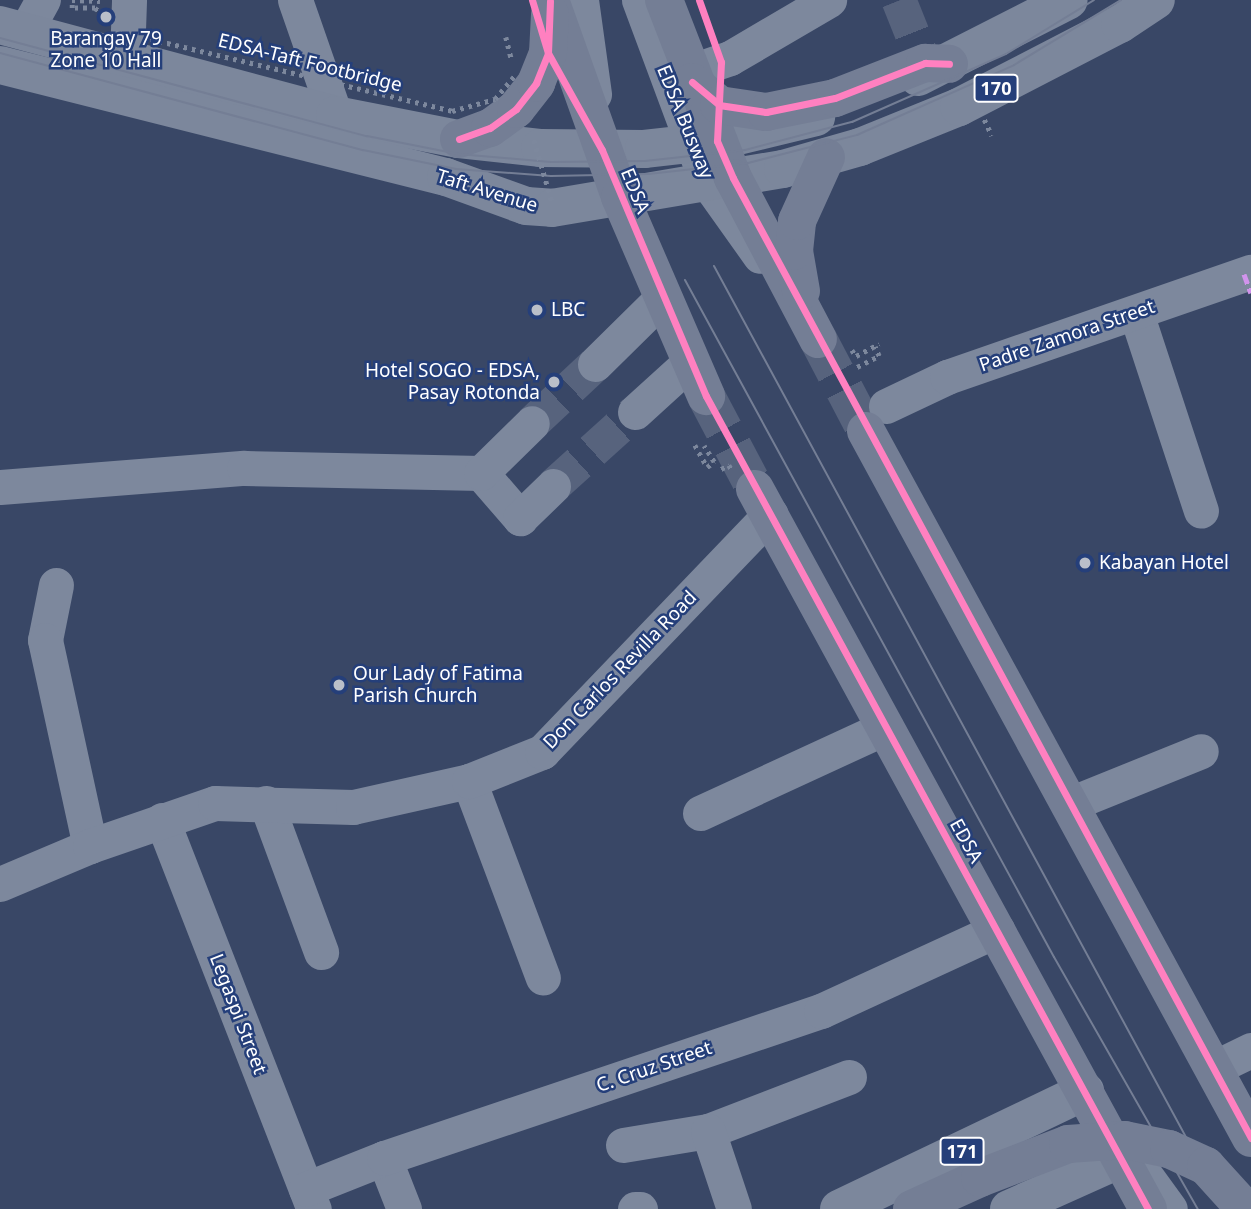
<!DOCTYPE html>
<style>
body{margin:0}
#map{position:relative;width:1251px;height:1209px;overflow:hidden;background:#394766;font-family:"Noto Sans",sans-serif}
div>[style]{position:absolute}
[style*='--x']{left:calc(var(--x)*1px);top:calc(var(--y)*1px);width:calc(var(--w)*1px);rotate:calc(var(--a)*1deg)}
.minor-tunnel>*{height:35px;margin-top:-17.5px;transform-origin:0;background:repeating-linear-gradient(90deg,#57637d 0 35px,transparent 0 53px)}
.highway-tunnel>*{height:38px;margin-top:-19px;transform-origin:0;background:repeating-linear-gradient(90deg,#57637d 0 38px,transparent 0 57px)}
.path>*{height:4.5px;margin-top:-2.25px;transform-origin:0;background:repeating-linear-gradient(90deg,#7d889d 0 3.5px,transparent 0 8.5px)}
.minor>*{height:35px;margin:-17.5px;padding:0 17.5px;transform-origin:17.5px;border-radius:17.5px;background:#7d889d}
.major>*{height:38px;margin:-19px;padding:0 19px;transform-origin:19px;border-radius:19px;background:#7c879c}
.highway>*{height:38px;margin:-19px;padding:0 19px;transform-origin:19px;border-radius:19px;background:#747e95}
.tram>*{height:2px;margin:-1px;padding:0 1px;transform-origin:1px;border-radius:1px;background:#747e95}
.path-bridge>*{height:4.5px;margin-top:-2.25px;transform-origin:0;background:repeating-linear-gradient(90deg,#7d889d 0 3.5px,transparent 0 8.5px)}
.highway-bridge>*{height:38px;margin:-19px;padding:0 19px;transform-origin:19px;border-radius:19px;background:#747e95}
.quiet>*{height:5px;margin-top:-2.5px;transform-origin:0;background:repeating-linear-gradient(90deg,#d193ec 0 10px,transparent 0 15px)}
.cycleway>*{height:7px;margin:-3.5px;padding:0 3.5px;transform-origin:3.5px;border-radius:3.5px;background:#ff80c0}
.dots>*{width:19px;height:19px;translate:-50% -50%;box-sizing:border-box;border:4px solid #253f7a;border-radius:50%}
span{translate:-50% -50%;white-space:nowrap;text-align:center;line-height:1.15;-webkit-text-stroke:5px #253f7a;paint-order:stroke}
.shield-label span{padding:2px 5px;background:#253f7a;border:2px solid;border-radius:5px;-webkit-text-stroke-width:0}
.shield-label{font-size:18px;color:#fff;font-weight:700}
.poi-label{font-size:19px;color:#fff}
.left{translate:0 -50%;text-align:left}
.right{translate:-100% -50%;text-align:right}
.street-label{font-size:19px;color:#fff}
</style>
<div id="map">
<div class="minor-tunnel">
<i style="--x:899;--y:0;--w:59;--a:68.2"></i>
<i style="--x:532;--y:423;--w:86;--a:-43.1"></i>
<i style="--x:553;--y:486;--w:110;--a:-42.1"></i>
</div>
<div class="highway-tunnel">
<i style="--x:818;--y:339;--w:104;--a:62.4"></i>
<i style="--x:706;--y:396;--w:105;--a:62.2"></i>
</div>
<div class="path">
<i style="--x:95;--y:8;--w:23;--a:180"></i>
<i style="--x:72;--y:8;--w:8;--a:-90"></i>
<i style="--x:72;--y:0;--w:28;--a:2"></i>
<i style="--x:506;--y:37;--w:21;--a:76"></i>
<i style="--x:852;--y:350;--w:7;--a:56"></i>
<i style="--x:856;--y:356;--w:26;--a:-28"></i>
<i style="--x:857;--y:367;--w:25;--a:-27"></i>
<i style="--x:879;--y:356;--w:10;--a:-114"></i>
<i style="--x:695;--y:445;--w:25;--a:61"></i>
<i style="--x:707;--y:467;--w:9;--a:-36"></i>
<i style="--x:714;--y:462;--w:19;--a:-122"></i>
<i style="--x:721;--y:469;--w:9;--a:-27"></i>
<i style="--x:729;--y:465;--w:8;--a:60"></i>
</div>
<div class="minor">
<i style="--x:295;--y:0;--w:122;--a:70.8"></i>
<i style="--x:581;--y:0;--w:95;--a:82.1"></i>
<i style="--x:639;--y:0;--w:192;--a:69.6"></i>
<i style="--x:706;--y:180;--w:93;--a:54.6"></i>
<i style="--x:25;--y:32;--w:37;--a:-61"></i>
<i style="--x:689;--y:72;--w:43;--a:-18.9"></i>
<i style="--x:730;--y:58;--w:115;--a:-30.4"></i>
<i style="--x:126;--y:87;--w:87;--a:-88"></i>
<i style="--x:1136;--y:313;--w:208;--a:71.8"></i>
<i style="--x:595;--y:364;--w:94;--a:-44.6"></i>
<i style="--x:886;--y:406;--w:68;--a:-25.4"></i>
<i style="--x:947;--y:377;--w:322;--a:-19.1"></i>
<i style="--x:635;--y:412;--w:76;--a:-42.3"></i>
<i style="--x:481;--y:473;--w:60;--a:49.1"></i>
<i style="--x:520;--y:518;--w:46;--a:-44.1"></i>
<i style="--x:0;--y:487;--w:245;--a:-4.5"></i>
<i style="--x:244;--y:468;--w:237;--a:1.2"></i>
<i style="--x:481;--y:473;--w:71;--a:-44.4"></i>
<i style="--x:56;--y:585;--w:56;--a:101.3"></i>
<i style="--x:45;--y:640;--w:211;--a:77.7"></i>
<i style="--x:469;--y:781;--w:210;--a:69.4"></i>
<i style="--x:266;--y:803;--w:159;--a:69.7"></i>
<i style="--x:1070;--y:804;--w:141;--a:-22"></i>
<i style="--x:700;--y:813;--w:205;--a:-24.8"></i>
<i style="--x:162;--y:820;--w:418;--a:68.7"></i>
<i style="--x:0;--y:884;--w:98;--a:-22.9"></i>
<i style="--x:90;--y:846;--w:132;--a:-19"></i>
<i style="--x:215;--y:803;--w:138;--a:1.7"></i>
<i style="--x:353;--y:807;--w:119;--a:-12.6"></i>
<i style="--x:469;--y:781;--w:79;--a:-21.7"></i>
<i style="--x:542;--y:752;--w:330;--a:-46.2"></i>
<i style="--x:1214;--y:1068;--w:41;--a:-25.9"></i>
<i style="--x:708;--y:1131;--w:151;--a:-21"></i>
<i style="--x:623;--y:1145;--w:86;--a:-9.4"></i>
<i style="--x:708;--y:1131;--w:82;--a:71.6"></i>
<i style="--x:384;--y:1158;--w:55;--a:68.6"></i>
<i style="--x:1138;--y:1165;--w:54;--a:54"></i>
<i style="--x:306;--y:1189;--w:84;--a:-21.7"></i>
<i style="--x:384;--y:1158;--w:461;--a:-18.6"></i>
<i style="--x:821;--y:1011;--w:194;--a:-24.7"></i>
<i style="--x:635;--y:1209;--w:5;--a:0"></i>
</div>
<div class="major">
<i style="--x:0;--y:25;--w:347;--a:15"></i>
<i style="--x:335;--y:115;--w:126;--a:11"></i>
<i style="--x:459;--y:139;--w:81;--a:6.3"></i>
<i style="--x:540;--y:148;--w:104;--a:0.6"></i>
<i style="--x:644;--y:149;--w:73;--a:-6.3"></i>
<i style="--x:717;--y:141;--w:102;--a:-13.6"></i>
<i style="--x:0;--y:65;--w:460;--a:14.1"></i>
<i style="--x:446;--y:177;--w:85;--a:19.9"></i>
<i style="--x:526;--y:206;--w:26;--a:4"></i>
<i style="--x:552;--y:208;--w:234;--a:-9.6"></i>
<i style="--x:783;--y:169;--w:80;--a:-15.9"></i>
<i style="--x:860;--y:147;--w:107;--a:-22"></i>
<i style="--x:959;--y:107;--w:181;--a:-27.3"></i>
<i style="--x:1120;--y:24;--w:43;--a:-33.7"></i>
<i style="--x:918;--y:77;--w:169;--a:-27"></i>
<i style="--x:839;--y:1209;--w:273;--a:-25.6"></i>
<i style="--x:1009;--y:1209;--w:123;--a:-24.1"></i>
</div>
<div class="highway">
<i style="--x:550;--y:0;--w:209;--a:70.4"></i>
<i style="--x:620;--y:197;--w:217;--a:66.6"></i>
<i style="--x:664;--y:0;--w:191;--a:68.8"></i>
<i style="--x:733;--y:178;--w:182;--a:62.2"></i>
<i style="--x:692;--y:82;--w:35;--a:40"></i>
<i style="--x:719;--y:105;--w:48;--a:8.5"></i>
<i style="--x:766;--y:112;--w:70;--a:-11.5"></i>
<i style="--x:835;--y:98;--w:97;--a:-21.3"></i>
<i style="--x:925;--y:63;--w:24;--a:2"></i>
<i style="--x:459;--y:139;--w:33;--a:-20"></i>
<i style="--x:490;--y:128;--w:32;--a:-36"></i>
<i style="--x:516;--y:109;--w:33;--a:-52"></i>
<i style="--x:536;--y:83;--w:32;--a:-68"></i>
<i style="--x:548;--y:53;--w:39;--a:-87"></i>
<i style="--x:801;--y:291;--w:41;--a:-99.9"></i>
<i style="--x:794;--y:251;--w:30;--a:-84"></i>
<i style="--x:797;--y:221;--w:70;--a:-65.6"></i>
<i style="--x:866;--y:431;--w:805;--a:61.43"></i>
<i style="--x:755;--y:489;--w:820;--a:61.37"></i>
<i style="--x:912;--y:1209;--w:75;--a:-24.5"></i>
</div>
<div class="tram">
<i style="--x:0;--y:38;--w:380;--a:15"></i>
<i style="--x:367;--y:136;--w:93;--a:11.2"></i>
<i style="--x:458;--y:154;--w:93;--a:4.9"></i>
<i style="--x:551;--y:162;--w:94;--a:-0.6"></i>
<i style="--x:645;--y:161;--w:101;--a:-6.3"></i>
<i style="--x:745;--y:150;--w:111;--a:-14.7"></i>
<i style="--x:852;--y:122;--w:168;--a:-23.8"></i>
<i style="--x:1006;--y:54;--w:103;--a:-31.5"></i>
<i style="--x:0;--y:53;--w:376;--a:15"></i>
<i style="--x:363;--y:150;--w:95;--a:11.5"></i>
<i style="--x:456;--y:169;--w:95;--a:4.2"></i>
<i style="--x:551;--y:176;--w:97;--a:-1.2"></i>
<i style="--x:648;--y:174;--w:101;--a:-6.3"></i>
<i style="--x:748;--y:163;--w:113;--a:-14.4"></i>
<i style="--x:857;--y:135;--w:172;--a:-24"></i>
<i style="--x:1014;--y:65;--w:125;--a:-31.3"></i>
<i style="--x:714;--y:266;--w:1073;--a:61.55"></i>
<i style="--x:685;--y:280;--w:771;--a:61.41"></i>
<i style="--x:1054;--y:957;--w:290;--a:60.3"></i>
</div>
<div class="path-bridge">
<i style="--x:95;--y:8;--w:47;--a:34.7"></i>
<i style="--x:134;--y:35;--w:327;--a:13.4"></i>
<i style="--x:452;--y:111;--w:45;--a:-15.6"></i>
<i style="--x:495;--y:99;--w:31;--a:-50"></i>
<i style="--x:981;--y:112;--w:26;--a:65"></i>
<i style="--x:534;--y:140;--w:68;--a:73.7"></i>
</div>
<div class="highway-bridge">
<i style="--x:980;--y:1178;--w:94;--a:-21.1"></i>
<i style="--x:1068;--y:1144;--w:57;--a:-4"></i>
<i style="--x:1125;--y:1140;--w:45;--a:11.6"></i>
<i style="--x:1169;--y:1149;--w:41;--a:24.7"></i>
<i style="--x:1206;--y:1166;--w:58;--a:47.8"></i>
</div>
<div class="quiet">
<i style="--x:1244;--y:274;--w:20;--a:70"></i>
</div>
<div class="cycleway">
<i style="--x:532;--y:0;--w:55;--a:73.2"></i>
<i style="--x:548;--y:53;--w:111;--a:60.9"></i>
<i style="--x:602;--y:150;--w:267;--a:67.1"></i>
<i style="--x:706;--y:396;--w:925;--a:61.47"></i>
<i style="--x:699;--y:0;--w:66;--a:70.5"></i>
<i style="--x:721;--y:62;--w:79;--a:92.9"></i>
<i style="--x:717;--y:141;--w:40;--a:66.6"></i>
<i style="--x:733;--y:178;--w:1091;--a:61.65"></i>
<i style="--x:692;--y:82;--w:35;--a:40"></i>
<i style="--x:719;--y:105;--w:48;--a:8.5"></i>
<i style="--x:766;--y:112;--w:70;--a:-11.5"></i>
<i style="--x:835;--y:98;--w:97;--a:-21.3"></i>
<i style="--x:925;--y:63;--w:24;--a:2"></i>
<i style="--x:459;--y:139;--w:33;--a:-20"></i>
<i style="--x:490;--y:128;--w:32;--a:-36"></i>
<i style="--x:516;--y:109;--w:33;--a:-52"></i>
<i style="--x:536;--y:83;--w:32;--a:-68"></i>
<i style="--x:548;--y:53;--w:52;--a:-87.8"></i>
</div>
<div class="dots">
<i style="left:106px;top:17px;background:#babfc9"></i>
<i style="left:537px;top:310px;background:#babfc9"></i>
<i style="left:554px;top:382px;background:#babfc9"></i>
<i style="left:1085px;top:563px;background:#babfc9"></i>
<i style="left:339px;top:685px;background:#babfc9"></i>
</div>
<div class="shield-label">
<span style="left:996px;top:88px">170</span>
<span style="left:962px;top:1151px">171</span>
</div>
<div class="poi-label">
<span style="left:106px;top:50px">Barangay 79<br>Zone 10 Hall</span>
<span class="left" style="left:551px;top:310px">LBC</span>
<span class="right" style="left:540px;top:382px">Hotel SOGO - EDSA,<br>Pasay Rotonda</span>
<span class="left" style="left:1099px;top:563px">Kabayan Hotel</span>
<span class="left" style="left:353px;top:685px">Our Lady of Fatima<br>Parish Church</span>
</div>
<div class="street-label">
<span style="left:310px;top:63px;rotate:14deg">EDSA-Taft Footbridge</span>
<span style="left:685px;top:122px;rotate:68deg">EDSA Busway</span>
<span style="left:487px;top:191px;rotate:17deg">Taft Avenue</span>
<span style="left:635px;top:191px;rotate:68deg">EDSA</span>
<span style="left:1067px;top:336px;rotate:-19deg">Padre Zamora Street</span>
<span style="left:620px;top:670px;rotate:-46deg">Don Carlos Revilla Road</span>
<span style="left:966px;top:841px;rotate:61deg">EDSA</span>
<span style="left:238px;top:1014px;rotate:69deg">Legaspi Street</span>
<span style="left:654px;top:1067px;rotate:-19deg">C. Cruz Street</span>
</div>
</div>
